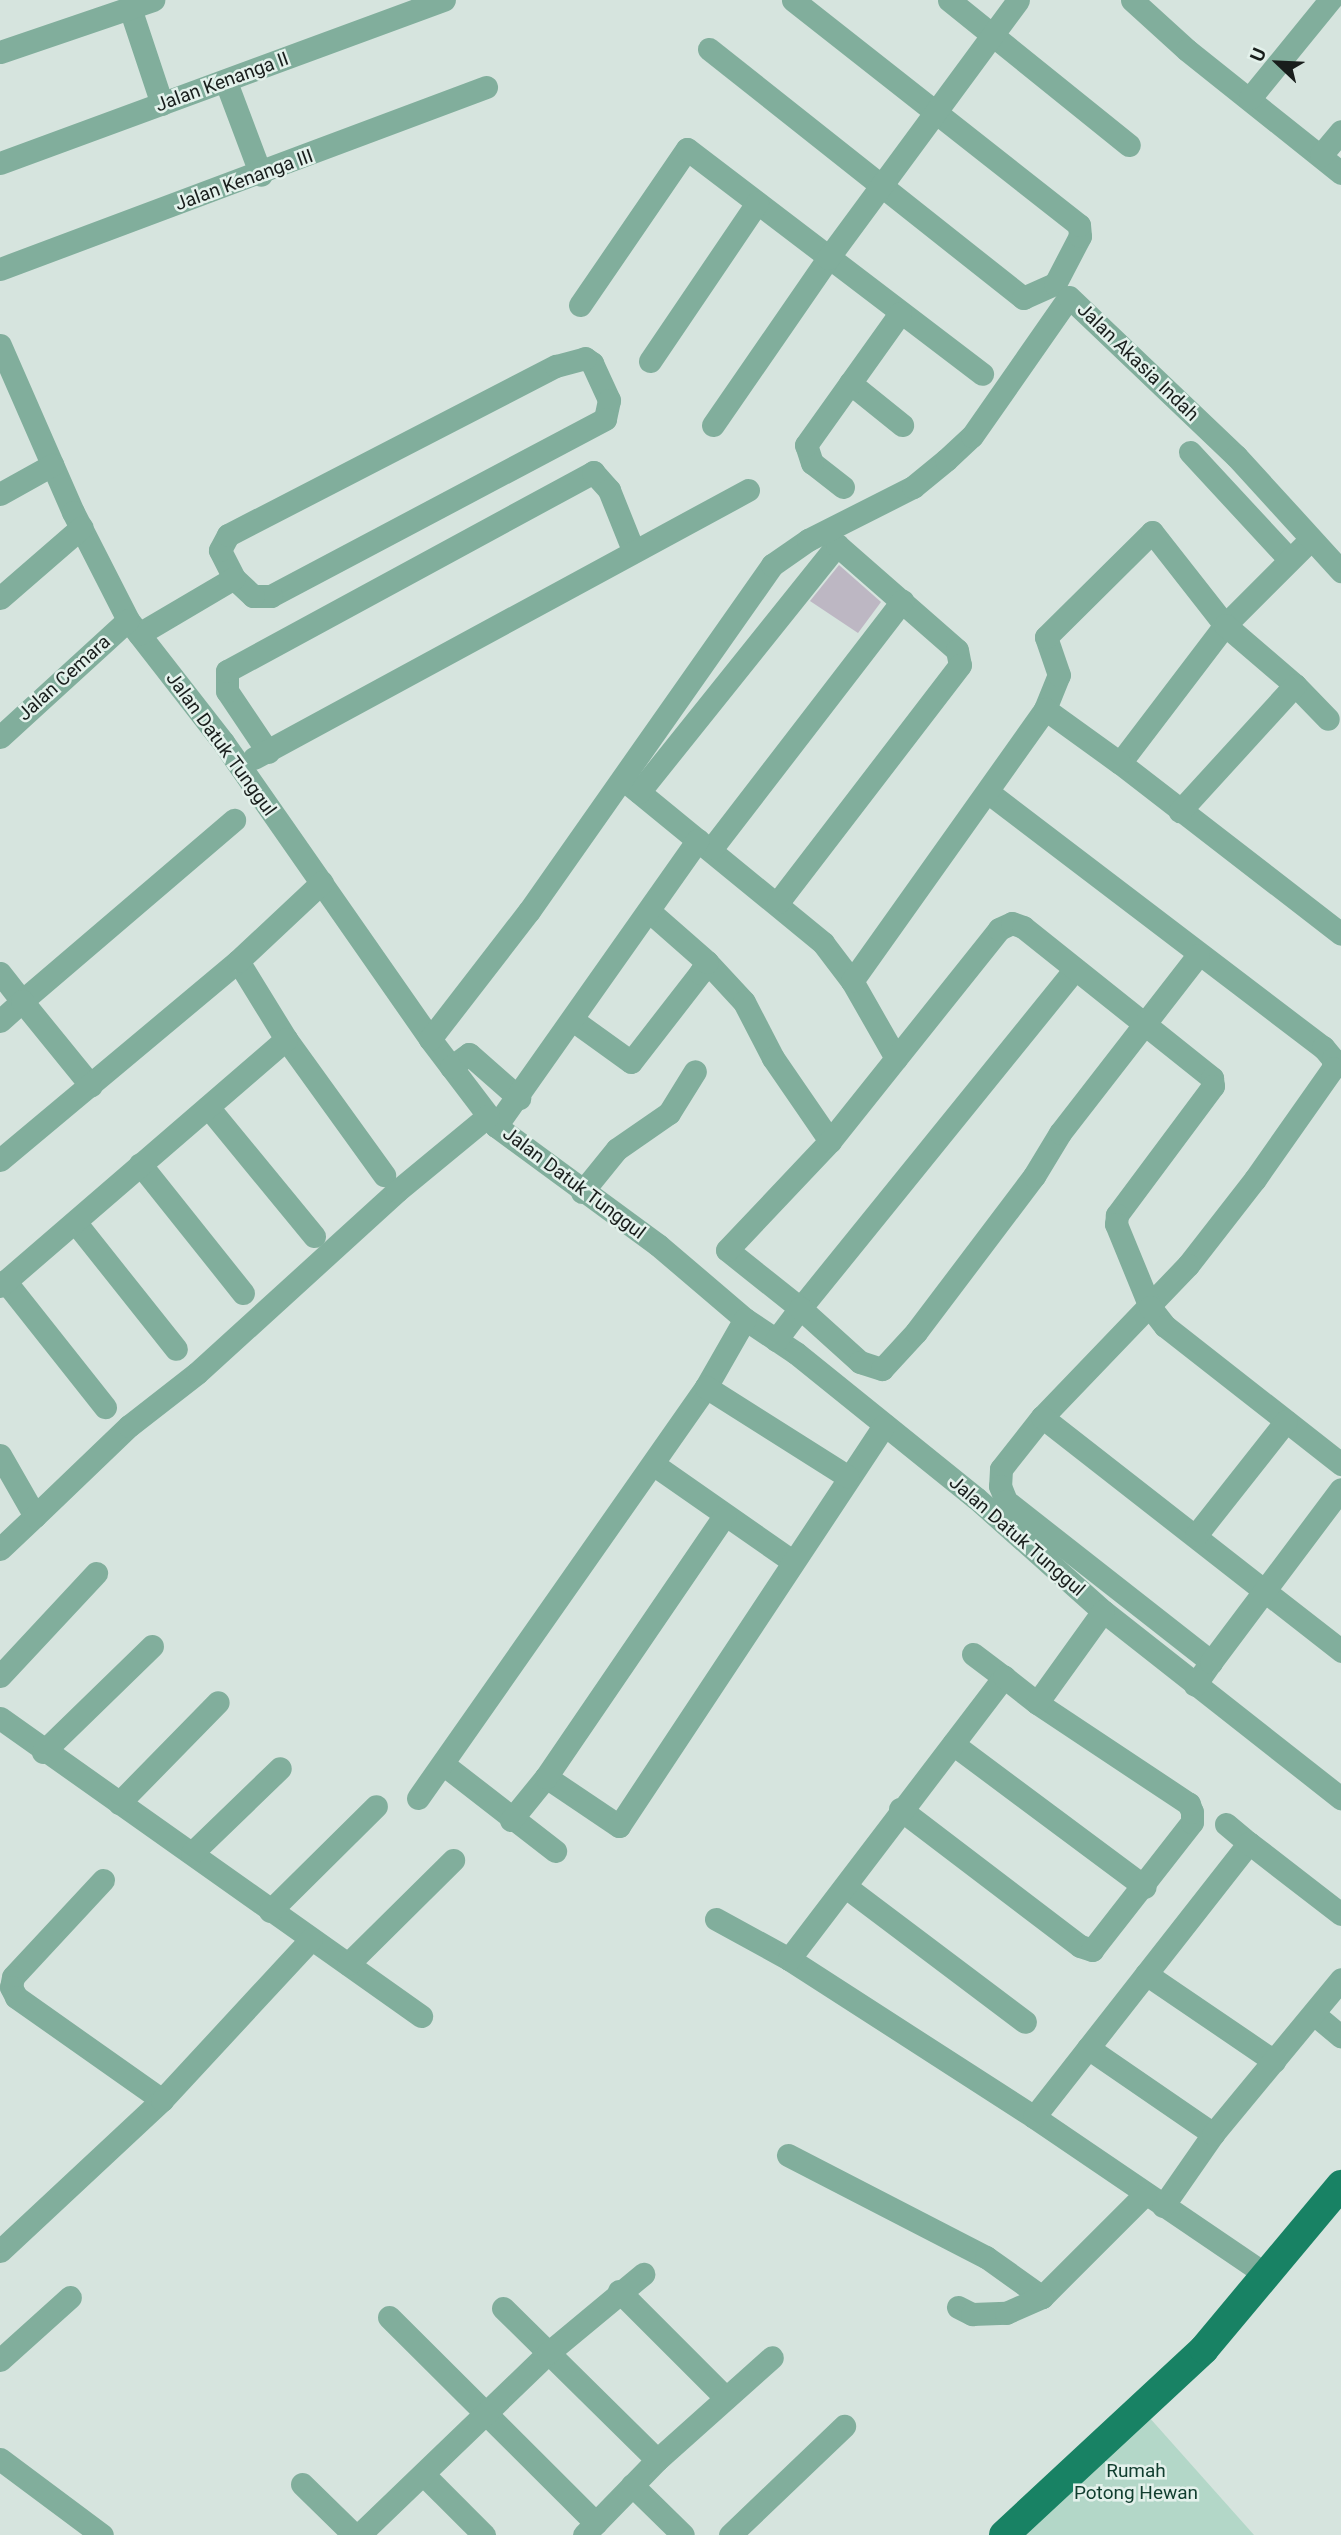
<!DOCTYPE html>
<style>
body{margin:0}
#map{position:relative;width:1341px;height:2535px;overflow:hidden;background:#d6e4de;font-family:Roboto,sans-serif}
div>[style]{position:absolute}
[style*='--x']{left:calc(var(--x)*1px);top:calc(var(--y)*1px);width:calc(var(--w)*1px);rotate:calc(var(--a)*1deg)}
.green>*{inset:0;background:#b3d7c8}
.building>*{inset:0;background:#bdb7c3}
.minor>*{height:23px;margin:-11.5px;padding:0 11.5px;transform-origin:11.5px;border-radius:11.5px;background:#81ae9c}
.major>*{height:30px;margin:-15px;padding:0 15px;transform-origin:15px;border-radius:15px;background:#188264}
span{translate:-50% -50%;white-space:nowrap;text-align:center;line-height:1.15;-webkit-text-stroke:5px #e3f1eb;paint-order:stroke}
.street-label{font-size:19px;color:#191e1c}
.park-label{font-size:19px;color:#113e2f}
.north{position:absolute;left:1243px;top:28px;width:70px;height:70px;-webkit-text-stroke:5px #e3f1eb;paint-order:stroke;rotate:293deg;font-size:19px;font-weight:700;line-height:28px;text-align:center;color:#191e1c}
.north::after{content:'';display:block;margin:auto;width:24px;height:32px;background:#191e1c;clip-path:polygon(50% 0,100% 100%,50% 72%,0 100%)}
</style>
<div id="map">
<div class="green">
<i style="clip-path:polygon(1140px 2407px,1254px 2535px,1000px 2535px)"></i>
</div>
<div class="building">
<i style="clip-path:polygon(839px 565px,881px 602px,858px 633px,810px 601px)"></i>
</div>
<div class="minor">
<i style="--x:949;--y:0;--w:231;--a:38.9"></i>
<i style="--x:1132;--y:0;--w:74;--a:42.3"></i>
<i style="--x:1187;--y:50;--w:197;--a:38.6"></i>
<i style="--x:130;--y:8;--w:101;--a:71.6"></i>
<i style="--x:709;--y:49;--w:401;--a:38.4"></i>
<i style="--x:1023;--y:298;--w:35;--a:-24"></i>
<i style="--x:1055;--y:284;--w:54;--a:-62.5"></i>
<i style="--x:1080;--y:236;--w:11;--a:-95"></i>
<i style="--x:1079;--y:225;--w:364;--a:-141.8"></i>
<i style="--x:0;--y:52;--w:162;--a:-18.8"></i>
<i style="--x:226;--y:82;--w:99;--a:69.4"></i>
<i style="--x:1250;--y:98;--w:127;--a:-50.8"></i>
<i style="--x:1321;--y:155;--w:31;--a:-50"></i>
<i style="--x:0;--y:163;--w:473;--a:-20.2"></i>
<i style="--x:0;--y:269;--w:519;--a:-20.53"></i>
<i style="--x:580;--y:305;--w:189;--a:-55.6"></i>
<i style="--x:687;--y:149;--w:371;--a:37.3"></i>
<i style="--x:0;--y:345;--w:182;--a:66.4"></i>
<i style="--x:73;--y:512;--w:121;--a:63"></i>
<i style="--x:128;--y:620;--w:155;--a:52.1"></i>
<i style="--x:223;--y:742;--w:362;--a:55.1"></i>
<i style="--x:430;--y:1039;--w:109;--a:52.8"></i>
<i style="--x:496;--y:1126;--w:201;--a:36.3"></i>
<i style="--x:658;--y:1245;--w:114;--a:40.4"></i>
<i style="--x:745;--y:1319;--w:61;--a:33.7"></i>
<i style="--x:796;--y:1353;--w:231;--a:38.9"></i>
<i style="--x:976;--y:1498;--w:170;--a:41.7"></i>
<i style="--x:1103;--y:1611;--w:303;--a:38.2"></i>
<i style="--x:585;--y:358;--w:9;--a:36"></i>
<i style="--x:592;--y:363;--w:41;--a:65.3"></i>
<i style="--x:609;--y:400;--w:19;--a:102"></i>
<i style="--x:605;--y:419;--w:378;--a:152.1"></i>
<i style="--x:271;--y:596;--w:18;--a:180"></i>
<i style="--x:253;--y:596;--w:26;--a:-137"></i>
<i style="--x:234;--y:578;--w:31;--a:-117"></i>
<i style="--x:220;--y:550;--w:17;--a:-62"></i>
<i style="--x:228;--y:535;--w:369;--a:-27.3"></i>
<i style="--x:556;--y:366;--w:30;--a:-15"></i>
<i style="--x:650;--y:361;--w:191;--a:-55.9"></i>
<i style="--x:850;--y:383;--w:67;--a:38.9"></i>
<i style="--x:713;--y:425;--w:203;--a:-55.4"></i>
<i style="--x:828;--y:258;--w:320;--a:-53.6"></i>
<i style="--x:1190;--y:452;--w:144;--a:47.2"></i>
<i style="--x:843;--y:487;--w:39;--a:-142"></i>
<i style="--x:812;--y:463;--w:19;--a:-108"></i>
<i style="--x:806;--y:445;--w:162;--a:-54.5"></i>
<i style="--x:0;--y:494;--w:60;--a:-29.1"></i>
<i style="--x:1310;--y:540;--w:120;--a:135"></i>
<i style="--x:1225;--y:625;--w:173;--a:127.3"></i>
<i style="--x:1120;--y:763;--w:279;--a:37.7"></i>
<i style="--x:0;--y:598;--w:108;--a:-40.9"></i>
<i style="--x:139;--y:634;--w:110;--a:-30.5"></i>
<i style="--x:1295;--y:685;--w:47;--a:45.9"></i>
<i style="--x:1045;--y:709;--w:37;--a:-68"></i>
<i style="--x:1059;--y:675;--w:40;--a:-108.9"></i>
<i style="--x:1046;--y:637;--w:149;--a:-44.7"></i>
<i style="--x:1152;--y:532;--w:118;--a:51.9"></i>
<i style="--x:1225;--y:625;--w:92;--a:40.6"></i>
<i style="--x:1295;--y:685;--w:171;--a:132.4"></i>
<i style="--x:0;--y:737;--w:173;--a:-42.4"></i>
<i style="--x:268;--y:752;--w:73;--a:-123.9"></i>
<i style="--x:227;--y:691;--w:20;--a:-90"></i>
<i style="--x:227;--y:671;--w:417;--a:-28.5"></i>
<i style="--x:593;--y:472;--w:24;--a:48"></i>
<i style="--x:609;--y:490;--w:65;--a:68.2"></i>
<i style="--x:254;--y:758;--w:562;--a:-28.48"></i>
<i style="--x:629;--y:784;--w:251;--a:39.3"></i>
<i style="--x:823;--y:943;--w:48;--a:52.7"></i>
<i style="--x:852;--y:981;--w:89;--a:60.3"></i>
<i style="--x:639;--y:792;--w:317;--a:-51.3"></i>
<i style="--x:837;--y:545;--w:159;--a:41.2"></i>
<i style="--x:957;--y:650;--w:15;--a:79"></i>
<i style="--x:960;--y:665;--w:299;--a:127.5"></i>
<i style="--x:989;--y:793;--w:420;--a:37.3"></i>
<i style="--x:1323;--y:1047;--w:16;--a:50"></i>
<i style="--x:1333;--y:1059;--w:9;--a:90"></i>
<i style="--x:1333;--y:1068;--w:136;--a:125.1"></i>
<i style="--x:1255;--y:1179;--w:109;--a:127.9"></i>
<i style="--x:1188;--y:1265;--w:211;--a:133.8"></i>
<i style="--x:1042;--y:1417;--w:66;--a:128.3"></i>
<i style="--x:1001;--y:1469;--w:17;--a:93"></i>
<i style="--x:1000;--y:1486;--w:16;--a:68"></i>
<i style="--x:1006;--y:1501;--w:261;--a:38.1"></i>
<i style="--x:1211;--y:1662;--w:28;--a:125"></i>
<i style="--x:712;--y:848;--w:312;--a:-52.4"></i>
<i style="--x:238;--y:961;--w:92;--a:58.4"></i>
<i style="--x:286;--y:1039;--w:168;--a:54.2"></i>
<i style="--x:707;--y:962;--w:54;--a:47.2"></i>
<i style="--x:744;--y:1002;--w:63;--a:62.6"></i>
<i style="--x:773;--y:1058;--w:101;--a:55.5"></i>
<i style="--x:1075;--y:969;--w:437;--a:129"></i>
<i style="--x:800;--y:1308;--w:93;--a:-141.5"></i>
<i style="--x:727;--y:1250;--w:150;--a:-46.6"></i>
<i style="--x:830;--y:1141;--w:271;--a:-51.4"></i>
<i style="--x:999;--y:929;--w:14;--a:-25"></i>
<i style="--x:1012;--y:923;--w:12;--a:20"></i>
<i style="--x:1023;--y:927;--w:242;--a:38.6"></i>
<i style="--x:1212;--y:1078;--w:8;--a:83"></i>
<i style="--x:1213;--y:1086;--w:161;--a:126.7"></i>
<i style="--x:1117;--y:1215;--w:9;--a:96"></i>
<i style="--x:1116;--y:1224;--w:90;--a:67.7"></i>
<i style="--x:1150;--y:1307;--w:24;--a:52"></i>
<i style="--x:1165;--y:1326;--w:224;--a:38.1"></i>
<i style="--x:0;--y:973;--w:36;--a:52"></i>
<i style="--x:22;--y:1001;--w:279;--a:-40.5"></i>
<i style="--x:852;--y:981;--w:334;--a:-54.6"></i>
<i style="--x:1045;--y:709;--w:92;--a:35.8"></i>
<i style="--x:0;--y:1021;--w:30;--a:-42"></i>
<i style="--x:22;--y:1001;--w:109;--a:50.9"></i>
<i style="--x:574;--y:1021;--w:70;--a:35.7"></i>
<i style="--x:631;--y:1062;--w:113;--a:-52.2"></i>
<i style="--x:700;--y:973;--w:13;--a:-58"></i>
<i style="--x:707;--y:962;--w:76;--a:-138.7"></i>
<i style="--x:430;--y:1039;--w:162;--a:-52.3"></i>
<i style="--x:529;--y:911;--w:423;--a:-54.9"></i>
<i style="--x:772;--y:565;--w:44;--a:-34.8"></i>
<i style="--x:808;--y:540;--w:118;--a:-26.8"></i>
<i style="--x:913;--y:487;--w:43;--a:-39.3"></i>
<i style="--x:946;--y:460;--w:35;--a:-43"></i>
<i style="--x:972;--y:436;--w:169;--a:-55.1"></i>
<i style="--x:1069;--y:297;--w:231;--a:43.6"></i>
<i style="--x:1236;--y:456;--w:156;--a:47.6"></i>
<i style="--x:451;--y:1067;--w:22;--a:-36"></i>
<i style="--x:469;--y:1054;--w:67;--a:41.3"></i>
<i style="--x:208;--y:1107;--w:167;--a:50.6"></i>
<i style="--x:496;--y:1126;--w:350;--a:-54.8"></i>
<i style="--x:0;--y:1160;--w:310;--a:-39.9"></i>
<i style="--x:238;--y:961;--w:115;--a:-43.2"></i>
<i style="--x:140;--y:1164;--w:165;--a:51.4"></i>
<i style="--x:582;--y:1192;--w:55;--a:-50.9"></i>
<i style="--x:617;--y:1149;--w:63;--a:-34.7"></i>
<i style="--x:669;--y:1113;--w:49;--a:-58.2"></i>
<i style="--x:75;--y:1222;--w:162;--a:51.5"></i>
<i style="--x:5;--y:1281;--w:161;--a:51.6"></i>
<i style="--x:0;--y:1286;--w:378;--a:-40.8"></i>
<i style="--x:776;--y:1340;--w:40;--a:-53"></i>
<i style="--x:800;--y:1308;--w:81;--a:42"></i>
<i style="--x:860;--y:1362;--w:23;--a:18"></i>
<i style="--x:882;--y:1369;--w:50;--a:-47.4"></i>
<i style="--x:916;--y:1332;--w:196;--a:-52.9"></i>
<i style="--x:1034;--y:1176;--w:50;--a:-58.8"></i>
<i style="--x:1060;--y:1133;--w:225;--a:-52.2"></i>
<i style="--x:706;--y:1387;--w:78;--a:-60.2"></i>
<i style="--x:1042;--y:1417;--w:380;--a:38"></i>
<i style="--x:0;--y:1455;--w:70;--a:60.2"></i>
<i style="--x:35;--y:1516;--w:48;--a:136.7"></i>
<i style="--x:653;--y:1464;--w:169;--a:34.9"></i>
<i style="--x:35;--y:1516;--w:130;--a:-43.8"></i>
<i style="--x:129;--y:1426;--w:86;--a:-37.9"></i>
<i style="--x:197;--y:1373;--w:270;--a:-42.3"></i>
<i style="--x:397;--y:1191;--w:118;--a:-39.5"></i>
<i style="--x:1196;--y:1535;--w:145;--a:-51.7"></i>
<i style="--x:973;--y:1654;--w:39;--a:37"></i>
<i style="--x:1211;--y:1662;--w:216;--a:-53.1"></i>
<i style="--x:0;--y:1676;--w:141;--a:-47"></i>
<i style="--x:0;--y:1718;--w:516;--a:35.29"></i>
<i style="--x:953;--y:1744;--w:239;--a:36.7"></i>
<i style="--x:43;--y:1752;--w:152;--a:-44.2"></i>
<i style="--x:443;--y:1764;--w:142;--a:37.8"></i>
<i style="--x:546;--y:1777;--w:88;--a:33.9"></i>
<i style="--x:619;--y:1826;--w:481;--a:-56.5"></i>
<i style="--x:418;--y:1798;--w:502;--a:-54.98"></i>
<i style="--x:706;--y:1387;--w:167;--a:32.3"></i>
<i style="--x:119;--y:1803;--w:141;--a:-45.6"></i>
<i style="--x:900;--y:1809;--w:226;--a:37.3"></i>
<i style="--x:1080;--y:1946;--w:13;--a:18"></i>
<i style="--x:1092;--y:1950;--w:162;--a:-52"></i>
<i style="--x:1192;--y:1822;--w:10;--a:-90"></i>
<i style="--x:1192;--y:1812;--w:9;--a:-111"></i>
<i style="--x:1189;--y:1804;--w:182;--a:-146.4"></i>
<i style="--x:511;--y:1820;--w:55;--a:-50.9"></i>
<i style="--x:546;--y:1777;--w:317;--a:-55.7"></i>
<i style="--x:1226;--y:1824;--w:30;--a:40"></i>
<i style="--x:192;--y:1853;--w:122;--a:-44"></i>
<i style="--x:103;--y:1880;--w:132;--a:132.9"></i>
<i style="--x:13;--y:1977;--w:10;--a:101"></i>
<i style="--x:11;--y:1987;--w:11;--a:63"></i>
<i style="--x:16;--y:1997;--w:179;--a:35.2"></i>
<i style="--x:846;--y:1887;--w:224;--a:37"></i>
<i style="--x:270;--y:1911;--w:149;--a:-44.7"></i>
<i style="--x:716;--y:1919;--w:83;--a:28.7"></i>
<i style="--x:789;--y:1959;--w:292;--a:32.8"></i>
<i style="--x:1034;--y:2117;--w:283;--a:34.2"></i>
<i style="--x:789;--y:1959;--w:355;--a:-52.7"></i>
<i style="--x:1004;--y:1677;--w:42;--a:38.2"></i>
<i style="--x:1037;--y:1703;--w:113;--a:-54.3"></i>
<i style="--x:348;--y:1964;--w:148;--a:-44.7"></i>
<i style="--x:1146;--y:1974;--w:155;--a:34.2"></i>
<i style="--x:1314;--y:2014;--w:35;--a:40"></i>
<i style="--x:1088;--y:2048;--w:152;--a:34.5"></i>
<i style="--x:1034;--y:2117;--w:348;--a:-51.9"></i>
<i style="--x:1249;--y:1843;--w:116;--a:37.7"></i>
<i style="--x:788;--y:2155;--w:223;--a:27.3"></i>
<i style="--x:986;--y:2257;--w:69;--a:35.5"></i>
<i style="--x:1042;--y:2297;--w:146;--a:-45"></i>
<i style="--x:1163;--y:2206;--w:88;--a:-55.2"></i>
<i style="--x:1213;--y:2134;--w:201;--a:-50.4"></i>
<i style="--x:0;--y:2251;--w:221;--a:-43"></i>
<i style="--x:162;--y:2100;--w:219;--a:-47.2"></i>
<i style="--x:619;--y:2291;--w:151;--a:45"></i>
<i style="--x:958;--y:2307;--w:16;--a:27"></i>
<i style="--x:972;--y:2314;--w:34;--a:-2"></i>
<i style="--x:1006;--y:2313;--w:39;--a:-24"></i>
<i style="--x:503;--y:2308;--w:216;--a:44.6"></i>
<i style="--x:389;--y:2317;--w:292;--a:44.9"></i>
<i style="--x:0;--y:2360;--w:94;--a:-42"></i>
<i style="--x:0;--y:2459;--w:127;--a:36.7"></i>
<i style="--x:424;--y:2475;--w:85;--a:45"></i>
<i style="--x:302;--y:2484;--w:73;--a:44.4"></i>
<i style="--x:632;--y:2485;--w:71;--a:44.4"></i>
<i style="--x:359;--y:2535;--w:262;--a:-43.9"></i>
<i style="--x:548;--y:2353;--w:124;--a:-39.7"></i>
<i style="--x:584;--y:2535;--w:105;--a:-45.8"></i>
<i style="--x:657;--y:2460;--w:154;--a:-41.8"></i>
<i style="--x:730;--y:2535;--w:158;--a:-43.7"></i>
</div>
<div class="major">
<i style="--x:1004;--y:2535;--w:273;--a:-42.9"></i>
<i style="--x:1204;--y:2349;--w:214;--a:-50.1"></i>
</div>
<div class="street-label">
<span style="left:222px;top:82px;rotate:-20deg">Jalan Kenanga II</span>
<span style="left:244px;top:180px;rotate:-20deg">Jalan Kenanga III</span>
<span style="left:1138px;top:362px;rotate:44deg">Jalan Akasia Indah</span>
<span style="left:64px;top:678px;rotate:-42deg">Jalan Cemara</span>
<span style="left:221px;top:744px;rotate:54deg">Jalan Datuk Tunggul</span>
<span style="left:574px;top:1183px;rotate:37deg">Jalan Datuk Tunggul</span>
<span style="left:1017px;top:1536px;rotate:41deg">Jalan Datuk Tunggul</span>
</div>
<div class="park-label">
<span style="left:1136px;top:2482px">Rumah<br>Potong Hewan</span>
</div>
<div class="north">U</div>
</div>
